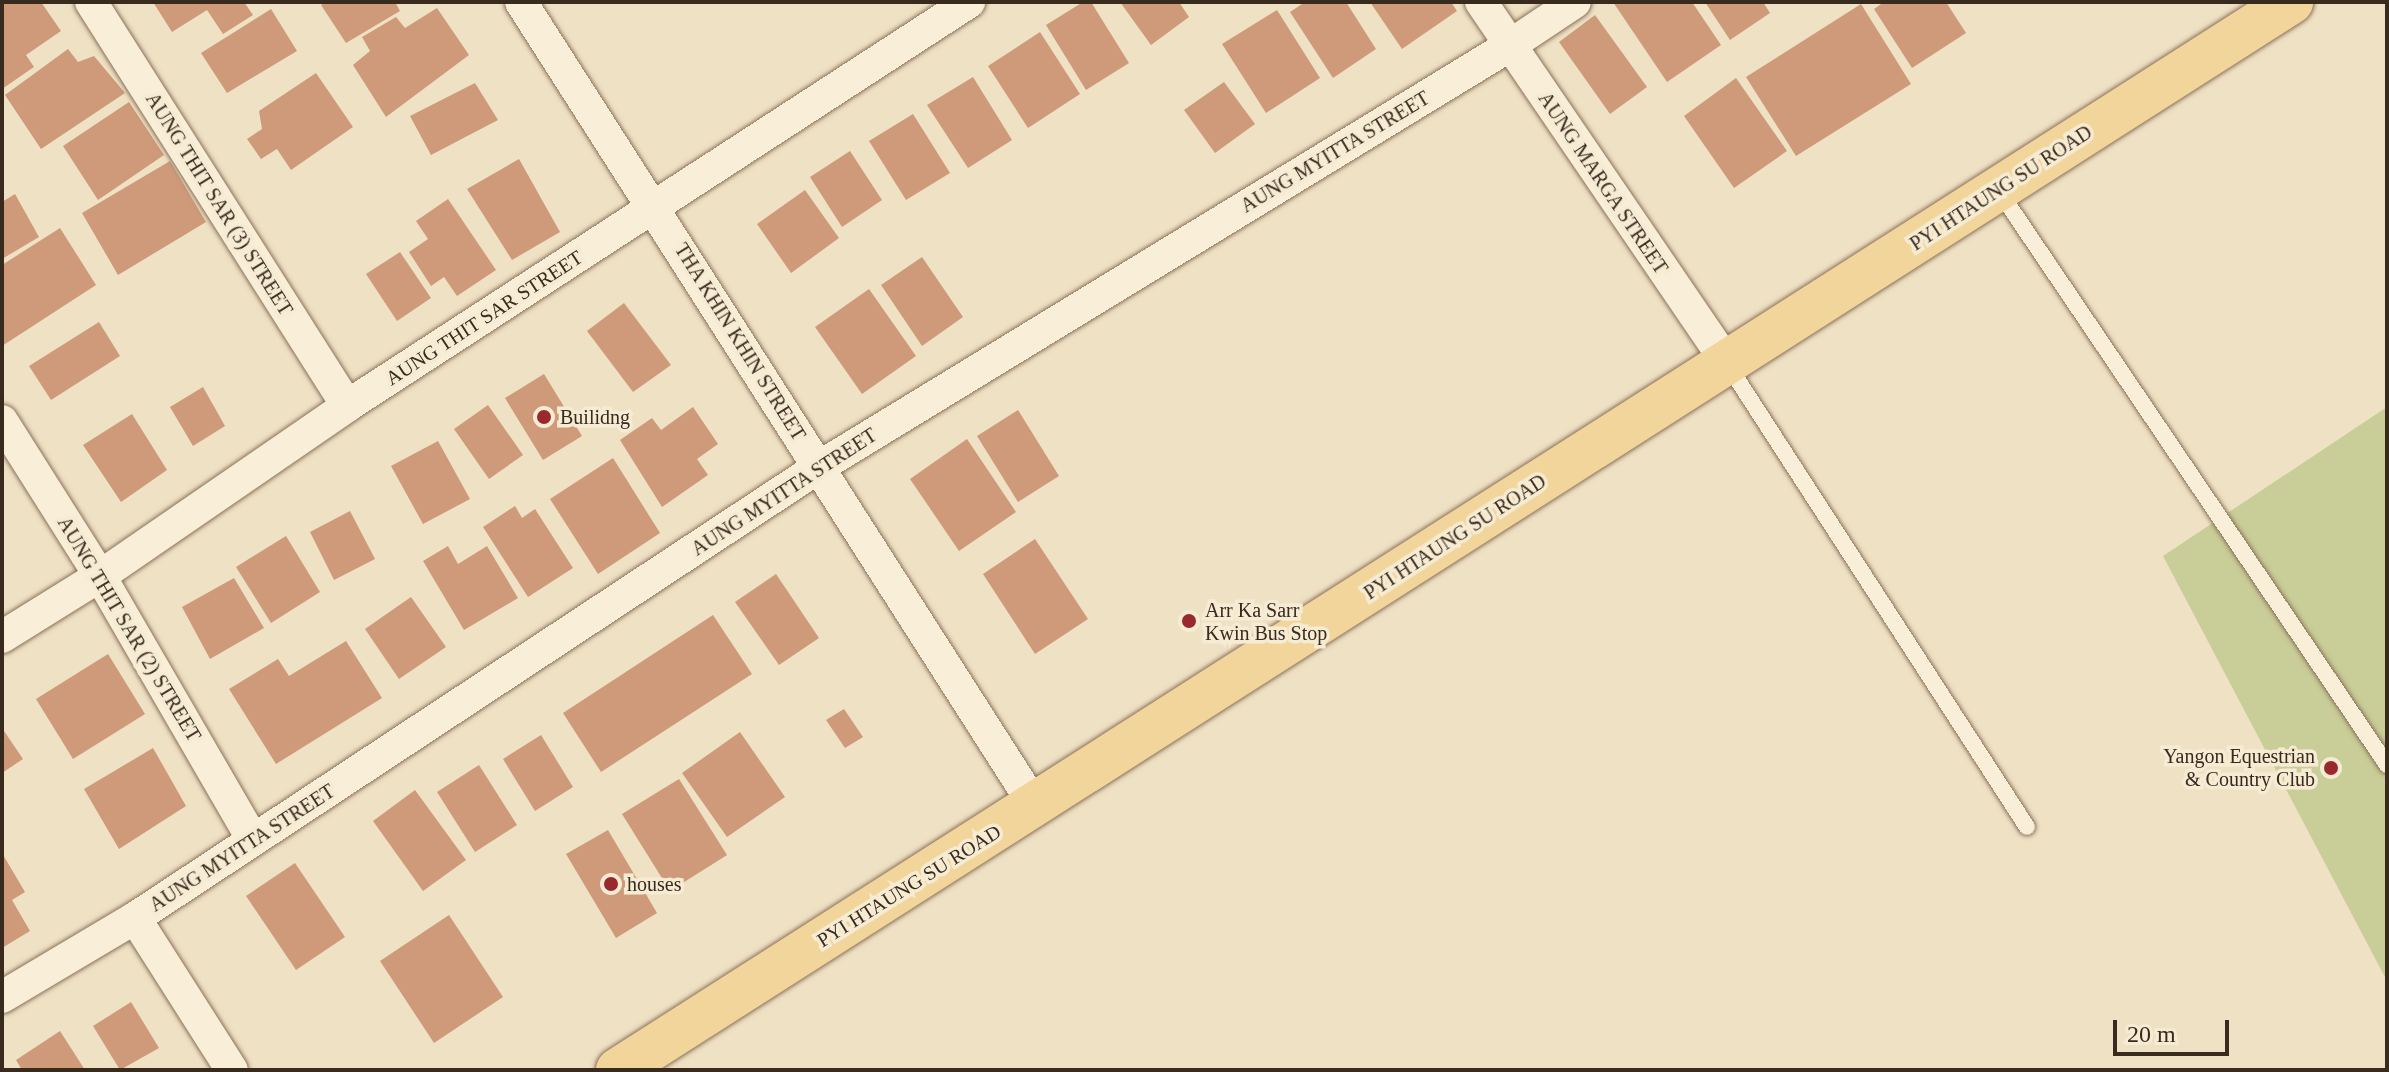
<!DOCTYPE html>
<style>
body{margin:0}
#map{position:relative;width:2389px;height:1072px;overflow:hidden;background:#efe1c4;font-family:Georgia,serif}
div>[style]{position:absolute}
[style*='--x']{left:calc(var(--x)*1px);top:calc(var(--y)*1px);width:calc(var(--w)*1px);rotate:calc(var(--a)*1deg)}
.green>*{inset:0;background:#c9cd97}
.building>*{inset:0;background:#ce9a79}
.roads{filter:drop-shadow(0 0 2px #8a725a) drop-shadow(0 0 2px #8a725a)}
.lane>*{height:16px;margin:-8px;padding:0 8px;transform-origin:8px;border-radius:8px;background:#f9eed7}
.street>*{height:32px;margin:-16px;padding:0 16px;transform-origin:16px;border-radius:16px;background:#f9eed7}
.primary>*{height:44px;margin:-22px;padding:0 22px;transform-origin:22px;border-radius:22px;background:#f2d59b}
.dots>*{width:22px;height:22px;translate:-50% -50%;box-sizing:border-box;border:4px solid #f6ebd3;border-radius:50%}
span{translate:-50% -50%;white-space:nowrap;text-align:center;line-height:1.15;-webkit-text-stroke:7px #f6ebd3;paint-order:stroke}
.street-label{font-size:20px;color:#392a1e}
.poi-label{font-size:20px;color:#392a1e}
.left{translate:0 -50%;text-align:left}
.right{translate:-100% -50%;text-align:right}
.frame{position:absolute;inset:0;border:4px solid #392a1e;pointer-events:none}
.scale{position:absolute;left:2113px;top:1020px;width:116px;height:36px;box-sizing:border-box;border:4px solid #392a1e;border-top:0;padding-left:10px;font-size:24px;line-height:28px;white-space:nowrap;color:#392a1e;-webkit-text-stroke:6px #f6ebd3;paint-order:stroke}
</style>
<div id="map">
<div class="green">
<i style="clip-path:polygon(2387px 407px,2387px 981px,2163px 556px)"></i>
</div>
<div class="building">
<i style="clip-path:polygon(7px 2px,41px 2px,61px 31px,26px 55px,34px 67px,2px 89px,2px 5px)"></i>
<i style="clip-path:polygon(153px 2px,244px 2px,253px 15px,223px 34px,207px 10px,172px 32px)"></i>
<i style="clip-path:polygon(326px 2px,395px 2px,400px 11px,346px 43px,321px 5px)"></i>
<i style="clip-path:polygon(1083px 2px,1091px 2px,1129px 63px,1086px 90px,1046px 25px)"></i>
<i style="clip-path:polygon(1120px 2px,1179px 2px,1189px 17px,1151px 45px)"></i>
<i style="clip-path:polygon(1305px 2px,1346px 2px,1376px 49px,1333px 78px,1290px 12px)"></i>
<i style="clip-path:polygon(1370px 2px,1451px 2px,1457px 11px,1402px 49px)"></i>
<i style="clip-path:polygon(1613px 2px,1692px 2px,1721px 45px,1667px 82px)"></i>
<i style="clip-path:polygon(1705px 2px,1763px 2px,1770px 13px,1730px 40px)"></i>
<i style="clip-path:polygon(1884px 2px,1946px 2px,1966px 33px,1912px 68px,1874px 9px)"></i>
<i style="clip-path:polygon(1861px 4px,1911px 84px,1796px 156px,1746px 77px)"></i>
<i style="clip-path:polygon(437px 8px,469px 55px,386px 117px,353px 65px,370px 51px,362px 37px,396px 17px,405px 28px)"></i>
<i style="clip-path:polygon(271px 9px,297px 51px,227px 93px,201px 53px)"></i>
<i style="clip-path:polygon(1277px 10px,1320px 78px,1266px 113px,1222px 44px)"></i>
<i style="clip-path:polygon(1595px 15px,1647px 87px,1610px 114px,1559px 42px)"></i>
<i style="clip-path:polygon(1040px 32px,1080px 94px,1028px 128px,988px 66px)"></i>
<i style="clip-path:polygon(68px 49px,78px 62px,94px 56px,125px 93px,41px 149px,5px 95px)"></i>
<i style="clip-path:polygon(316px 73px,353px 127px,291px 170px,277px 149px,261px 159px,247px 139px,262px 129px,259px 111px)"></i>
<i style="clip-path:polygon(973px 77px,1012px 140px,968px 168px,927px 105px)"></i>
<i style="clip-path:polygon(1736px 78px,1787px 151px,1734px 188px,1684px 116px)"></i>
<i style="clip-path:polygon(1224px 82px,1255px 124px,1215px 153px,1184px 110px)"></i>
<i style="clip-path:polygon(475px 83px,498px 120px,431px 155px,410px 116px)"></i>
<i style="clip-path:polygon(129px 102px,164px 155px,98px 200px,63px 146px)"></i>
<i style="clip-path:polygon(913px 114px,950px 173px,906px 200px,869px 141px)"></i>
<i style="clip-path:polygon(850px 151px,882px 200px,842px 227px,810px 177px)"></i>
<i style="clip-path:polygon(519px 159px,560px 232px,512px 260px,467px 189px)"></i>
<i style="clip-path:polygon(170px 161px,206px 222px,118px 275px,82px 213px)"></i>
<i style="clip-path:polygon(805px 190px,839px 238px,791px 273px,757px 224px)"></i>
<i style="clip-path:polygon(15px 194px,39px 237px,2px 259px,2px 202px)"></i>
<i style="clip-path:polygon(448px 199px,496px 270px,457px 296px,444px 277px,431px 286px,409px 252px,428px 239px,416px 221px)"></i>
<i style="clip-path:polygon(60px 228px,96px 285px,2px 346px,2px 265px)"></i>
<i style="clip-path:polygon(400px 252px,431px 298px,397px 321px,366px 274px)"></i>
<i style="clip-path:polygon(922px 257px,963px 317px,922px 346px,881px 285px)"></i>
<i style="clip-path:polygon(869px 289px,916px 356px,862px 394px,815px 327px)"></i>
<i style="clip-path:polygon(624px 303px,671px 365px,633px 392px,587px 331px)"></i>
<i style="clip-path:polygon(99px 322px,120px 356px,51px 400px,29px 366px)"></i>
<i style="clip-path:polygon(544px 374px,582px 436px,543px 460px,505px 398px)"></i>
<i style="clip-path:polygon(203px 387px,225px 426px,193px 446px,170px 407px)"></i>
<i style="clip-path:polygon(488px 405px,523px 455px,489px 479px,454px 429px)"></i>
<i style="clip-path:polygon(693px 407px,718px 444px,697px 459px,708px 475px,662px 507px,620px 440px,652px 418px,661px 430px)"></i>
<i style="clip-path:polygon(1018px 410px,1059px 476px,1018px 502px,977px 436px)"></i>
<i style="clip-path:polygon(132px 414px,167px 470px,121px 502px,83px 445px)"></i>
<i style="clip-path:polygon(967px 439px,1016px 512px,959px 551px,910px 479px)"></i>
<i style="clip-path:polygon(438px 441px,470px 499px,423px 524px,391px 466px)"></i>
<i style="clip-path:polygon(613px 458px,660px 533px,598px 574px,550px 499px)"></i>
<i style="clip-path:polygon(515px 506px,522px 518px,535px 509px,573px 568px,528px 597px,483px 527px)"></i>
<i style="clip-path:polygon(350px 511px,375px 559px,334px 580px,310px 532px)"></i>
<i style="clip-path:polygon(286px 536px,320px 592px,271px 623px,236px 567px)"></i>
<i style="clip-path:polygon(1035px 539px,1088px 619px,1035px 654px,983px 574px)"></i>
<i style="clip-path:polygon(448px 546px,458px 564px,487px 546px,518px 598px,464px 630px,423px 561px)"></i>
<i style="clip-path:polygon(776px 574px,819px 638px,779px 665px,735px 602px)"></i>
<i style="clip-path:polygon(234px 578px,264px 628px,210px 659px,182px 607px)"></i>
<i style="clip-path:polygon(411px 597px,446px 647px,399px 679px,365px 629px)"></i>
<i style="clip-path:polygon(713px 615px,752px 674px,601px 772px,563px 713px)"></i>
<i style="clip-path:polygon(346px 641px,382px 698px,276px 764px,229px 689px,278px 659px,289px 676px)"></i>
<i style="clip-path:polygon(108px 654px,145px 714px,73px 759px,36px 699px)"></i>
<i style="clip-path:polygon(844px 709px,863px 737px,845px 748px,826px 720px)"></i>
<i style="clip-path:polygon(2px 728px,23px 759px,2px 773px)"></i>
<i style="clip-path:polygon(740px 732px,785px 797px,727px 837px,682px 773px)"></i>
<i style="clip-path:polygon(541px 735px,573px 787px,535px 811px,503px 759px)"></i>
<i style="clip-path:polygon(153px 748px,186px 806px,119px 849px,84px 789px)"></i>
<i style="clip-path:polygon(479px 765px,517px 825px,475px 852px,437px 792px)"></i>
<i style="clip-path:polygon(679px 779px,727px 855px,670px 891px,622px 814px)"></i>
<i style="clip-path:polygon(415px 790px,466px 860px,423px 891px,373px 821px)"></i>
<i style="clip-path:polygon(608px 830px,657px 913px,616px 938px,566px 854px)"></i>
<i style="clip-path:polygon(2px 853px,25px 892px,12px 900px,30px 931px,2px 948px)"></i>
<i style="clip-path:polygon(295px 863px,345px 937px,296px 970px,246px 896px)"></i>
<i style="clip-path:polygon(449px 915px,503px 997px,434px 1043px,380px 961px)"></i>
<i style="clip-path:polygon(131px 1002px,159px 1048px,120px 1070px,93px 1026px)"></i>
<i style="clip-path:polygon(60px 1031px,85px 1070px,22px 1070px,16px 1060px)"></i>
</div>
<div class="roads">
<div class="lane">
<i style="--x:1999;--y:191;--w:693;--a:55.94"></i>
<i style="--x:1728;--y:365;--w:550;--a:57.09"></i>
</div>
<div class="street">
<i style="--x:91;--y:2;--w:478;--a:57.6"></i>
<i style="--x:521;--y:2;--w:954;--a:57.41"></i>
<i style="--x:1481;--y:2;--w:437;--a:55.7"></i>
<i style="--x:2;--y:421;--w:183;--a:57.7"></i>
<i style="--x:100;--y:576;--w:305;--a:59.9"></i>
<i style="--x:2;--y:637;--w:115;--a:-31.9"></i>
<i style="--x:100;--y:576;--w:300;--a:-34.5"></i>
<i style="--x:347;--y:406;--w:742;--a:-33"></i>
<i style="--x:135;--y:918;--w:180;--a:57.5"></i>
<i style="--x:2;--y:997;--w:155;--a:-30.7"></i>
<i style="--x:135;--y:918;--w:819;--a:-33.4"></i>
<i style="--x:819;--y:467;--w:808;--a:-31.39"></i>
<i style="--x:1509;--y:46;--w:79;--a:-33.7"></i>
</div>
<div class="primary">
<i style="--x:618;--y:1070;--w:1985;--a:-32.55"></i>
</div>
</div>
<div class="dots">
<i style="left:544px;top:417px;background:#9a292d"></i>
<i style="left:1189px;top:621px;background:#9a292d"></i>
<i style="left:2331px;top:768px;background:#9a292d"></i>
<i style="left:611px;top:884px;background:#9a292d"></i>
</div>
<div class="street-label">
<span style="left:1335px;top:152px;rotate:-31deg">AUNG MYITTA STREET</span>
<span style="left:1603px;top:183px;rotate:56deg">AUNG MARGA STREET</span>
<span style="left:2001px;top:188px;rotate:-33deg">PYI HTAUNG SU ROAD</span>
<span style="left:219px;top:204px;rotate:58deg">AUNG THIT SAR (3) STREET</span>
<span style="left:484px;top:318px;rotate:-33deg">AUNG THIT SAR STREET</span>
<span style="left:740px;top:342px;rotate:58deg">THA KHIN KHIN STREET</span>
<span style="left:784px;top:492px;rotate:-33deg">AUNG MYITTA STREET</span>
<span style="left:1455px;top:537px;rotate:-33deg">PYI HTAUNG SU ROAD</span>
<span style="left:129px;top:629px;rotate:59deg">AUNG THIT SAR (2) STREET</span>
<span style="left:242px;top:848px;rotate:-33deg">AUNG MYITTA STREET</span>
<span style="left:909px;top:886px;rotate:-32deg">PYI HTAUNG SU ROAD</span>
</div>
<div class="poi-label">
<span class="left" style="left:560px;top:417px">Builidng</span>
<span class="left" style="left:1205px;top:622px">Arr Ka Sarr<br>Kwin Bus Stop</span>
<span class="right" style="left:2315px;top:768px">Yangon Equestrian<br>&amp; Country Club</span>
<span class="left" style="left:627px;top:884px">houses</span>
</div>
<div class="frame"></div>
<div class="scale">20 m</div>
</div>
